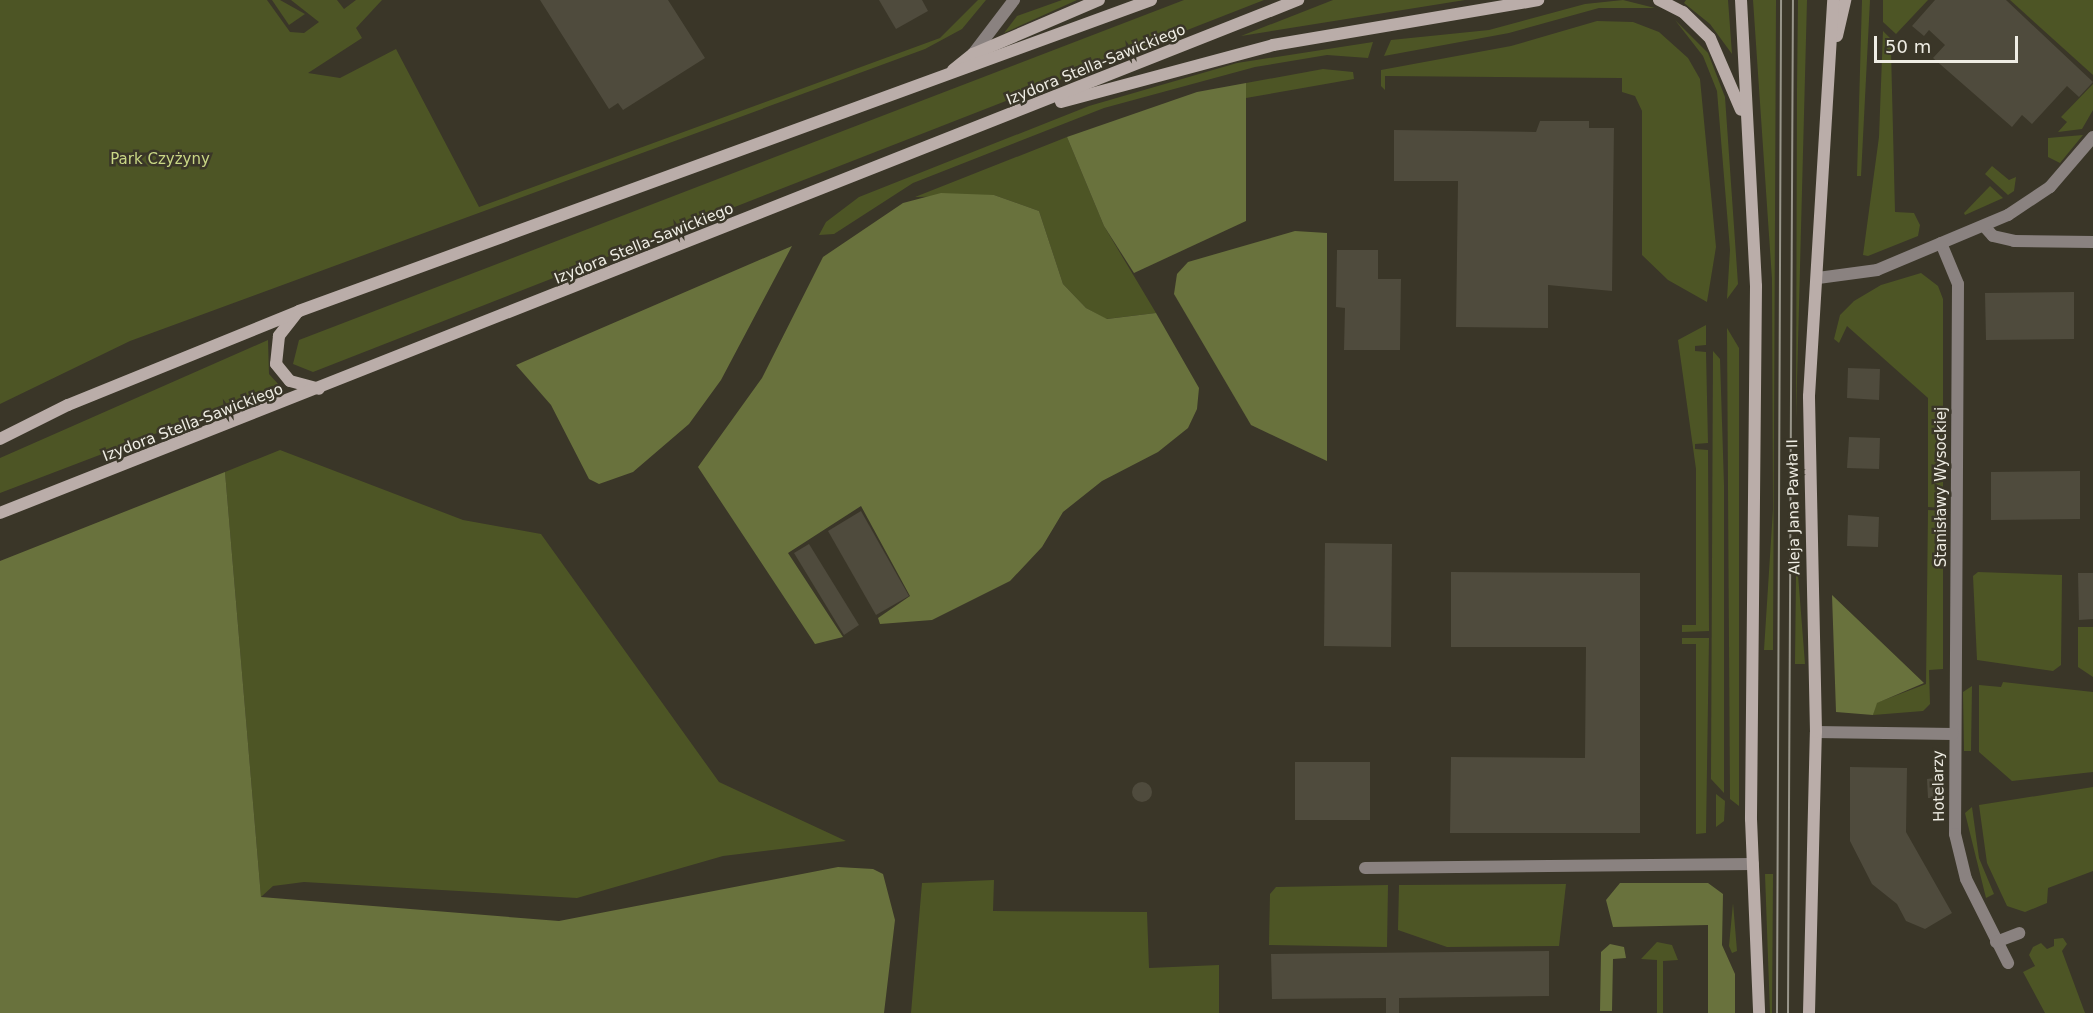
<!DOCTYPE html>
<meta charset="utf-8">
<style>
body{margin:0}
#map{position:relative;width:2093px;height:1013px;overflow:hidden;background:#3a3628;font-family:"DejaVu Sans",sans-serif}
div>[style]{position:absolute}
[style*='--x']{left:calc(var(--x)*1px);top:calc(var(--y)*1px);width:calc(var(--w)*1px);rotate:calc(var(--a)*1deg)}
.green>*{inset:0;background:#4d5525}
.forest>*{inset:0;background:#69723d}
.building>*{inset:0;background:#4f4b3d}
.round{border-radius:50%}
.minor>*{height:12px;margin:-6px;padding:0 6px;transform-origin:6px;border-radius:6px;background:#8a8280}
.tertiary>*{height:12px;margin:-6px;padding:0 6px;transform-origin:6px;border-radius:6px;background:#8a8280}
.secondary>*{height:12px;margin:-6px;padding:0 6px;transform-origin:6px;border-radius:6px;background:#baada9}
.tram>*{height:1.5px;margin:-0.75px;padding:0 0.75px;transform-origin:0.75px;border-radius:0.75px;background:#99968b}
span{translate:-50% -50%;white-space:nowrap;text-align:center;line-height:1.15;-webkit-text-stroke:5px #3a3628;paint-order:stroke}
.street-label{font-size:15px;color:#efede4}
.park-label{font-size:15px;color:#c9d785}
.scale{position:absolute;left:1874px;top:36px;width:144px;height:27px;box-sizing:border-box;border:3px solid #efede4;border-top:0;padding-left:8px;font-size:18px;line-height:21px;white-space:nowrap;color:#efede4;-webkit-text-stroke:4px #3a3628;paint-order:stroke}
</style>
<div id="map">
<div class="green">
<i style="clip-path:polygon(0 0,267px 0,290px 32px,304px 33px,319px 22px,291px 0,337px 0,344px 9px,356px 0,382px 0,356px 28px,362px 38px,308px 73px,340px 78px,396px 49px,479px 207px,940px 38px,978px 0,986px 0,962px 29px,925px 49px,130px 341px,0 404px)"></i>
<i style="clip-path:polygon(272px 0,280px 0,305px 14px,289px 25px)"></i>
<i style="clip-path:polygon(1062px 0,1077px 0,1004px 33px,1017px 16px)"></i>
<i style="clip-path:polygon(1184px 0,1264px 0,313px 372px,293px 364px,299px 340px)"></i>
<i style="clip-path:polygon(1333px 0,1465px 0,1241px 36px)"></i>
<i style="clip-path:polygon(1623px 0,1655px 8px,1599px 8px,1509px 33px,1384px 56px,1391px 40px,1489px 30px,1585px 4px)"></i>
<i style="clip-path:polygon(1686px 0,1728px 0,1732px 54px,1710px 24px,1684px 3px)"></i>
<i style="clip-path:polygon(1753px 0,1776px 0,1773px 650px,1764px 650px,1773px 509px,1772px 279px)"></i>
<i style="clip-path:polygon(1798px 0,1807px 0,1796px 420px,1797px 90px)"></i>
<i style="clip-path:polygon(1862px 0,1870px 0,1861px 176px,1857px 176px)"></i>
<i style="clip-path:polygon(1883px 0,1928px 0,1896px 34px,1883px 22px)"></i>
<i style="clip-path:polygon(2010px 0,2093px 0,2093px 75px)"></i>
<i style="clip-path:polygon(1675px 20px,1708px 53px,1725px 97px,1738px 284px,1727px 299px,1730px 250px,1717px 91px,1703px 56px)"></i>
<i style="clip-path:polygon(1597px 21px,1633px 22px,1659px 32px,1688px 58px,1700px 79px,1716px 247px,1707px 302px,1668px 280px,1642px 255px,1642px 111px,1635px 96px,1622px 92px,1622px 78px,1385px 76px,1385px 90px,1381px 86px,1381px 70px,1511px 46px)"></i>
<i style="clip-path:polygon(1883px 31px,1897px 45px,1891px 50px,1895px 212px,1914px 213px,1920px 225px,1918px 236px,1868px 256px,1863px 255px,1879px 137px)"></i>
<i style="clip-path:polygon(1373px 42px,1368px 58px,1327px 55px,1255px 67px,1104px 108px,913px 183px,834px 234px,819px 235px,826px 222px,859px 197px,1089px 106px,1237px 63px)"></i>
<i style="clip-path:polygon(1323px 69px,1353px 72px,1354px 79px,1246px 98px,1246px 83px)"></i>
<i style="clip-path:polygon(2093px 84px,2093px 110px,2082px 129px,2058px 132px,2067px 122px,2061px 117px)"></i>
<i style="clip-path:polygon(2083px 135px,2060px 163px,2048px 157px,2048px 138px)"></i>
<i style="clip-path:polygon(1067px 137px,1104px 226px,1156px 313px,1106px 319px,1086px 308px,1063px 284px,1039px 211px,994px 195px,915px 197px)"></i>
<i style="clip-path:polygon(1992px 166px,2009px 180px,2016px 177px,2014px 191px,2008px 195px,1985px 174px)"></i>
<i style="clip-path:polygon(1990px 186px,2003px 198px,1965px 215px,1964px 213px)"></i>
<i style="clip-path:polygon(1921px 273px,1938px 286px,1943px 299px,1943px 508px,1928px 507px,1928px 398px,1847px 326px,1839px 343px,1834px 339px,1840px 315px,1854px 301px,1881px 285px)"></i>
<i style="clip-path:polygon(1706px 325px,1706px 345px,1695px 346px,1695px 351px,1706px 352px,1708px 443px,1695px 444px,1695px 449px,1708px 450px,1709px 631px,1682px 632px,1682px 625px,1696px 625px,1696px 469px,1678px 340px)"></i>
<i style="clip-path:polygon(1727px 328px,1739px 348px,1739px 806px,1730px 799px)"></i>
<i style="clip-path:polygon(268px 340px,269px 374px,280px 386px,0 493px,0 458px)"></i>
<i style="clip-path:polygon(1713px 351px,1720px 359px,1724px 485px,1724px 793px,1711px 779px)"></i>
<i style="clip-path:polygon(280px 450px,463px 520px,541px 534px,719px 782px,846px 841px,723px 856px,577px 898px,304px 882px,273px 886px,261px 897px,225px 472px)"></i>
<i style="clip-path:polygon(1797px 487px,1796px 549px,1805px 664px,1795px 664px)"></i>
<i style="clip-path:polygon(1928px 510px,1943px 511px,1943px 669px,1929px 670px,1930px 704px,1923px 711px,1873px 715px,1876px 703px,1926px 684px)"></i>
<i style="clip-path:polygon(1978px 572px,2062px 575px,2061px 665px,2053px 671px,1977px 660px,1973px 576px)"></i>
<i style="clip-path:polygon(2078px 627px,2093px 627px,2093px 677px,2078px 667px)"></i>
<i style="clip-path:polygon(1682px 638px,1709px 638px,1706px 833px,1696px 834px,1696px 644px,1682px 644px)"></i>
<i style="clip-path:polygon(2003px 682px,2093px 692px,2093px 772px,2012px 781px,1979px 752px,1979px 685px,2001px 687px)"></i>
<i style="clip-path:polygon(1972px 686px,1971px 751px,1964px 751px,1963px 692px)"></i>
<i style="clip-path:polygon(2093px 787px,2093px 871px,2048px 888px,2047px 903px,2025px 912px,2007px 906px,1987px 863px,1979px 805px)"></i>
<i style="clip-path:polygon(1716px 794px,1725px 801px,1724px 821px,1716px 827px)"></i>
<i style="clip-path:polygon(1972px 807px,1979px 858px,1994px 894px,1986px 898px,1965px 813px)"></i>
<i style="clip-path:polygon(1765px 874px,1773px 874px,1772px 1013px,1770px 1013px)"></i>
<i style="clip-path:polygon(994px 880px,993px 911px,1147px 912px,1149px 968px,1219px 965px,1219px 1013px,911px 1013px,922px 883px)"></i>
<i style="clip-path:polygon(1566px 884px,1559px 946px,1447px 947px,1398px 930px,1399px 885px)"></i>
<i style="clip-path:polygon(1388px 885px,1387px 947px,1269px 945px,1270px 894px,1276px 887px)"></i>
<i style="clip-path:polygon(1733px 903px,1737px 951px,1732px 953px,1729px 946px)"></i>
<i style="clip-path:polygon(2063px 938px,2067px 944px,2062px 951px,2085px 1013px,2045px 1013px,2023px 972px,2035px 966px,2029px 955px,2033px 947px,2041px 943px,2047px 949px,2054px 946px,2054px 939px)"></i>
<i style="clip-path:polygon(1657px 942px,1672px 945px,1678px 960px,1663px 961px,1663px 1013px,1657px 1013px,1657px 960px,1641px 959px)"></i>
</div>
<div class="forest">
<i style="clip-path:polygon(1246px 83px,1246px 221px,1134px 273px,1104px 226px,1067px 137px,1197px 92px)"></i>
<i style="clip-path:polygon(941px 193px,994px 195px,1039px 211px,1063px 284px,1086px 308px,1107px 319px,1156px 313px,1199px 388px,1197px 409px,1188px 428px,1158px 452px,1102px 481px,1063px 512px,1042px 547px,1010px 581px,932px 620px,880px 624px,878px 618px,910px 596px,861px 506px,788px 553px,843px 637px,815px 644px,698px 467px,762px 378px,823px 257px,903px 203px)"></i>
<i style="clip-path:polygon(1295px 231px,1327px 233px,1327px 461px,1251px 425px,1174px 294px,1177px 274px,1188px 262px)"></i>
<i style="clip-path:polygon(792px 246px,721px 380px,689px 424px,633px 472px,599px 484px,589px 479px,551px 405px,516px 365px)"></i>
<i style="clip-path:polygon(225px 472px,261px 897px,559px 921px,838px 867px,873px 869px,883px 874px,895px 920px,884px 1013px,0 1013px,0 561px)"></i>
<i style="clip-path:polygon(1832px 595px,1924px 683px,1877px 703px,1873px 715px,1836px 712px)"></i>
<i style="clip-path:polygon(1620px 883px,1708px 883px,1723px 894px,1722px 945px,1735px 974px,1735px 1013px,1708px 1013px,1708px 925px,1613px 927px,1606px 900px)"></i>
<i style="clip-path:polygon(1610px 944px,1624px 947px,1626px 958px,1613px 959px,1612px 1011px,1600px 1011px,1601px 952px)"></i>
</div>
<div class="building">
<i style="clip-path:polygon(540px 0,668px 0,705px 58px,623px 110px,618px 103px,609px 109px)"></i>
<i style="clip-path:polygon(879px 0,922px 0,928px 11px,896px 29px)"></i>
<i style="clip-path:polygon(1935px 0,2006px 0,2093px 82px,2079px 97px,2067px 86px,2032px 124px,2022px 115px,2012px 127px,1933px 58px,1945px 45px,1929px 30px,1924px 36px,1912px 26px)"></i>
<i style="clip-path:polygon(1540px 121px,1589px 121px,1589px 128px,1614px 128px,1612px 291px,1548px 285px,1548px 328px,1456px 327px,1458px 181px,1394px 181px,1394px 130px,1536px 132px)"></i>
<i style="clip-path:polygon(1337px 250px,1378px 250px,1378px 279px,1401px 279px,1400px 350px,1344px 350px,1345px 308px,1336px 307px)"></i>
<i style="clip-path:polygon(2074px 292px,2074px 339px,1986px 340px,1985px 293px)"></i>
<i style="clip-path:polygon(1848px 368px,1880px 369px,1879px 400px,1847px 398px)"></i>
<i style="clip-path:polygon(1849px 437px,1880px 438px,1879px 469px,1847px 468px)"></i>
<i style="clip-path:polygon(2080px 471px,2080px 519px,1991px 520px,1991px 472px)"></i>
<i style="clip-path:polygon(861px 511px,909px 596px,876px 615px,828px 531px)"></i>
<i style="clip-path:polygon(1848px 515px,1879px 517px,1878px 547px,1847px 546px)"></i>
<i style="clip-path:polygon(1325px 543px,1392px 544px,1391px 647px,1324px 646px)"></i>
<i style="clip-path:polygon(809px 544px,859px 625px,844px 635px,794px 553px)"></i>
<i style="clip-path:polygon(1451px 572px,1640px 573px,1640px 833px,1450px 833px,1451px 757px,1585px 758px,1586px 647px,1451px 647px)"></i>
<i style="clip-path:polygon(2078px 573px,2093px 573px,2093px 619px,2079px 620px)"></i>
<i style="clip-path:polygon(1295px 762px,1370px 762px,1370px 820px,1295px 820px)"></i>
<i style="clip-path:polygon(1850px 767px,1907px 768px,1906px 832px,1952px 913px,1925px 929px,1906px 921px,1897px 904px,1872px 884px,1850px 841px)"></i>
<i style="clip-path:polygon(1935px 778px,1939px 798px,1928px 798px,1927px 779px)"></i>
<i class="round" style="left:1132px;top:782px;width:20px;height:20px"></i>
<i style="clip-path:polygon(1549px 951px,1549px 996px,1399px 998px,1399px 1013px,1386px 1013px,1386px 998px,1272px 999px,1271px 954px)"></i>
</div>
<div class="minor">
<i style="--x:1984;--y:226;--w:13;--a:48"></i>
<i style="--x:1993;--y:236;--w:22;--a:13"></i>
<i style="--x:2014;--y:241;--w:79;--a:0.7"></i>
<i style="--x:1941;--y:243;--w:44;--a:67.5"></i>
<i style="--x:1958;--y:284;--w:550;--a:90.31"></i>
<i style="--x:1955;--y:834;--w:46;--a:76.3"></i>
<i style="--x:1966;--y:879;--w:94;--a:63.4"></i>
<i style="--x:1818;--y:278;--w:60;--a:-7.7"></i>
<i style="--x:1877;--y:270;--w:142;--a:-22.8"></i>
<i style="--x:2008;--y:215;--w:50;--a:-33.7"></i>
<i style="--x:2050;--y:187;--w:66;--a:-49.3"></i>
<i style="--x:1816;--y:732;--w:137;--a:0.8"></i>
<i style="--x:1365;--y:868;--w:388;--a:-0.6"></i>
<i style="--x:1996;--y:942;--w:25;--a:-21"></i>
</div>
<div class="tertiary">
<i style="--x:973;--y:54;--w:68;--a:-52.8"></i>
</div>
<div class="secondary">
<i style="--x:1659;--y:0;--w:27;--a:27"></i>
<i style="--x:1683;--y:12;--w:37;--a:44"></i>
<i style="--x:1710;--y:38;--w:78;--a:66.7"></i>
<i style="--x:1741;--y:0;--w:286;--a:87"></i>
<i style="--x:1756;--y:286;--w:533;--a:90.54"></i>
<i style="--x:1751;--y:819;--w:194;--a:87.6"></i>
<i style="--x:1837;--y:36;--w:37;--a:-77"></i>
<i style="--x:953;--y:70;--w:26;--a:-39"></i>
<i style="--x:973;--y:54;--w:137;--a:-23.2"></i>
<i style="--x:1061;--y:102;--w:220;--a:-15"></i>
<i style="--x:1273;--y:45;--w:269;--a:-9.6"></i>
<i style="--x:296;--y:314;--w:28;--a:128"></i>
<i style="--x:279;--y:336;--w:28;--a:96"></i>
<i style="--x:276;--y:364;--w:22;--a:51"></i>
<i style="--x:290;--y:381;--w:30;--a:15"></i>
<i style="--x:0;--y:439;--w:76;--a:-26.6"></i>
<i style="--x:68;--y:405;--w:249;--a:-22.1"></i>
<i style="--x:299;--y:311;--w:907;--a:-20.05"></i>
<i style="--x:0;--y:513;--w:1396;--a:-21.57"></i>
<i style="--x:1809;--y:1013;--w:281;--a:-88.6"></i>
<i style="--x:1816;--y:732;--w:336;--a:-91.2"></i>
<i style="--x:1809;--y:396;--w:397;--a:-86.5"></i>
</div>
<div class="tram">
<i style="--x:1777;--y:1013;--w:1013;--a:-89.77"></i>
<i style="--x:1788;--y:1013;--w:1013;--a:-89.72"></i>
</div>
<div class="street-label">
<span style="left:1096px;top:65px;rotate:-22deg">Izydora Stella-Sawickiego</span>
<span style="left:644px;top:244px;rotate:-22deg">Izydora Stella-Sawickiego</span>
<span style="left:193px;top:423px;rotate:-21deg">Izydora Stella-Sawickiego</span>
<span style="left:1942px;top:487px;rotate:-90deg">Stanisławy Wysockiej</span>
<span style="left:1794px;top:507px;rotate:-91deg">Aleja Jana Pawła II</span>
<span style="left:1939px;top:786px;rotate:-91deg">Hotelarzy</span>
</div>
<div class="park-label">
<span style="left:160px;top:160px">Park Czyżyny</span>
</div>
<div class="scale">50 m</div>
</div>
